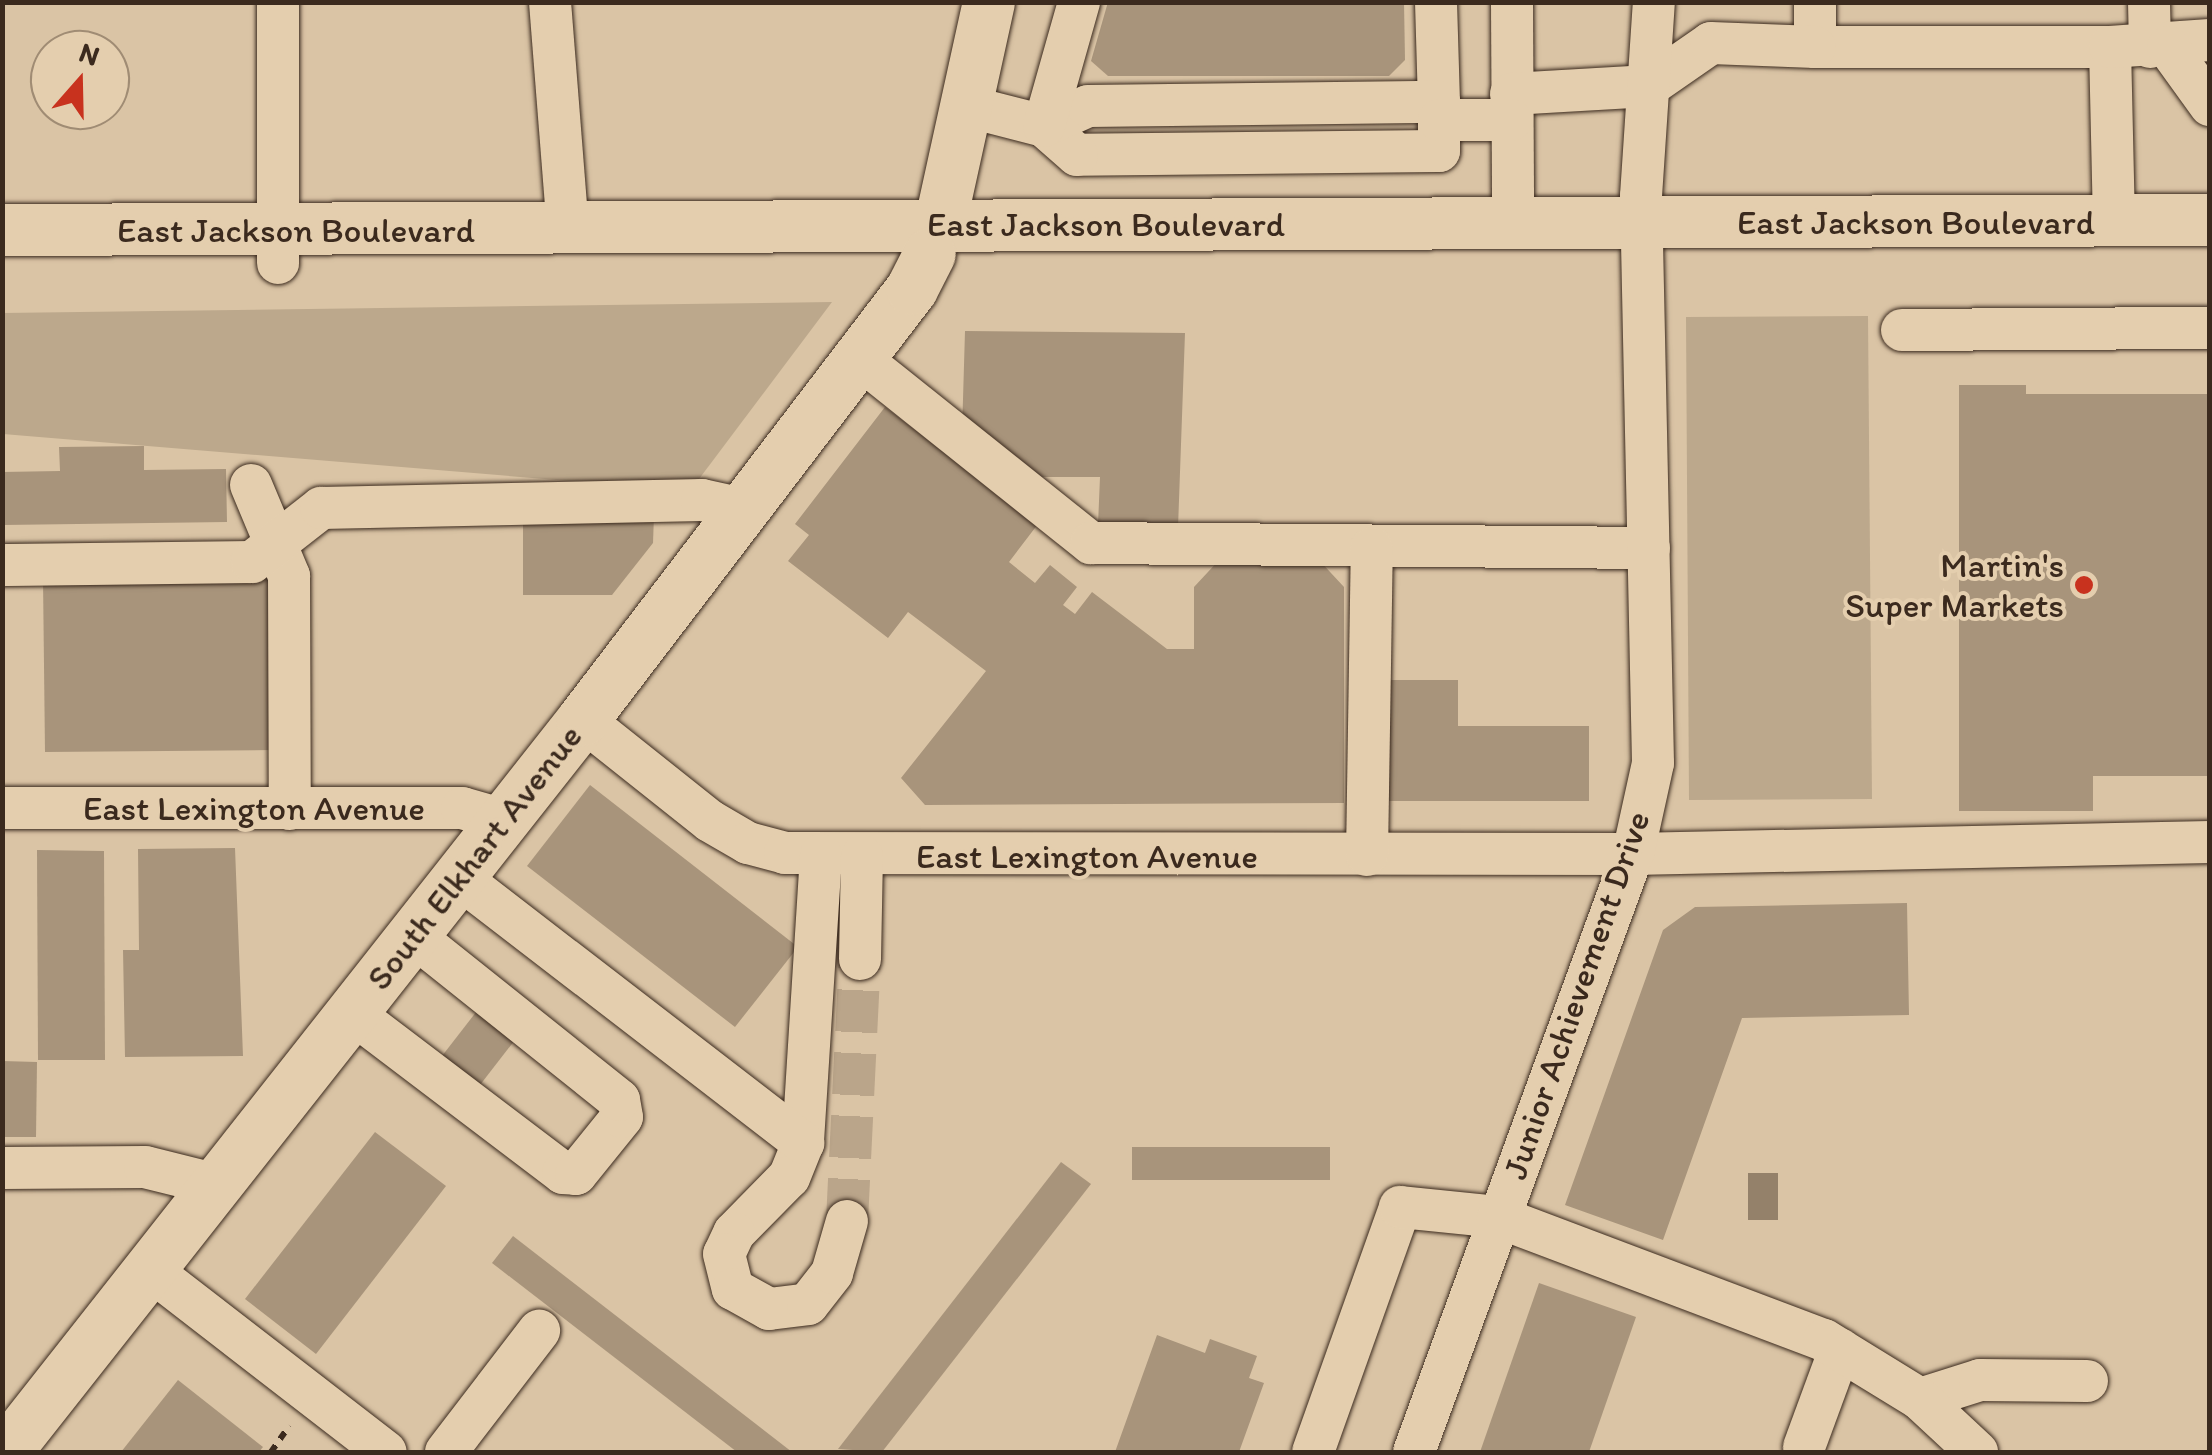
<!DOCTYPE html>
<style>
body{margin:0}
#map{position:relative;width:2212px;height:1455px;overflow:hidden;background:#dac4a5;font-family:Itim,sans-serif}
div>[style]{position:absolute}
[style*='--x']{left:calc(var(--x)*1px);top:calc(var(--y)*1px);width:calc(var(--w)*1px);rotate:calc(var(--a)*1deg)}
.green>*{inset:0;background:#bca88c}
.water>*{inset:0;background:#94816a}
.building>*{inset:0;background:#a8947b}
.minor-tunnel>*{height:42px;margin-top:-21px;transform-origin:0;background:repeating-linear-gradient(90deg,#baa58a 0 42px,transparent 0 63px)}
.path>*{height:6px;margin-top:-3px;transform-origin:0;background:repeating-linear-gradient(90deg,#3b2a1e 0 8px,transparent 0 16px)}
.roads{filter:drop-shadow(0 0 2px #3b2a1e) drop-shadow(0 0 2px #3b2a1e)}
.minor>*{height:42px;margin:-21px;padding:0 21px;transform-origin:21px;border-radius:21px;background:#e4ceae}
.major>*{height:52px;margin:-26px;padding:0 26px;transform-origin:26px;border-radius:26px;background:#e4ceae}
.dots>*{width:28px;height:28px;translate:-50% -50%;box-sizing:border-box;border:5px solid #e4ceae;border-radius:50%}
span{translate:-50% -50%;white-space:nowrap;text-align:center;line-height:1.15;-webkit-text-stroke:8px #e4ceae;paint-order:stroke}
.street-label{font-size:35px;color:#3b2a1e}
.poi-label{font-size:35px;color:#3b2a1e}
.right{translate:-100% -50%;text-align:right}
.frame{position:absolute;inset:0;border:5px solid #3b2a1e;pointer-events:none}
.north{position:absolute;left:30px;top:30px;width:100px;height:100px;box-sizing:border-box;background:#e4ceae;border:2px solid #a08c74;border-radius:50%;rotate:20deg;font-size:28px;font-weight:700;line-height:40px;text-align:center;color:#3b2a1e}
.north::after{content:'';display:block;margin:auto;width:35px;height:45px;background:#c8321e;clip-path:polygon(50% 0,100% 100%,50% 72%,0 100%)}
</style>
<div id="map">
<div class="green">
<i style="clip-path:polygon(832px 302px,690px 491px,3px 434px,2px 313px)"></i>
<i style="clip-path:polygon(1868px 316px,1872px 799px,1689px 800px,1686px 317px)"></i>
</div>
<div class="water">
<i style="clip-path:polygon(1748px 1173px,1778px 1173px,1778px 1220px,1748px 1220px)"></i>
</div>
<div class="building">
<i style="clip-path:polygon(1108px 2px,1404px 2px,1405px 60px,1389px 76px,1108px 76px,1091px 61px)"></i>
<i style="clip-path:polygon(965px 331px,1185px 333px,1178px 528px,1098px 525px,1100px 477px,1032px 477px,962px 433px)"></i>
<i style="clip-path:polygon(1959px 385px,2026px 385px,2026px 394px,2210px 394px,2210px 776px,2093px 776px,2093px 811px,1959px 811px)"></i>
<i style="clip-path:polygon(885px 407px,1038px 524px,1009px 562px,1035px 583px,1050px 565px,1077px 587px,1063px 605px,1075px 614px,1092px 592px,1167px 649px,1194px 649px,1194px 587px,1221px 558px,1318px 559px,1344px 587px,1344px 803px,925px 805px,901px 778px,986px 671px,908px 612px,888px 638px,788px 561px,809px 535px,795px 524px)"></i>
<i style="clip-path:polygon(144px 446px,144px 470px,226px 469px,227px 522px,3px 525px,2px 472px,60px 471px,59px 447px)"></i>
<i style="clip-path:polygon(654px 515px,653px 543px,612px 595px,523px 595px,523px 516px)"></i>
<i style="clip-path:polygon(270px 577px,273px 750px,45px 752px,43px 579px)"></i>
<i style="clip-path:polygon(1388px 680px,1458px 680px,1458px 726px,1589px 726px,1589px 801px,1389px 801px)"></i>
<i style="clip-path:polygon(590px 785px,798px 947px,735px 1027px,527px 866px)"></i>
<i style="clip-path:polygon(235px 848px,243px 1056px,125px 1057px,123px 950px,139px 950px,138px 849px)"></i>
<i style="clip-path:polygon(37px 850px,104px 851px,105px 1060px,38px 1060px)"></i>
<i style="clip-path:polygon(1907px 903px,1909px 1015px,1742px 1018px,1663px 1240px,1565px 1205px,1663px 930px,1695px 907px)"></i>
<i style="clip-path:polygon(480px 1007px,518px 1036px,480px 1085px,442px 1056px)"></i>
<i style="clip-path:polygon(2px 1061px,37px 1062px,36px 1137px,2px 1137px)"></i>
<i style="clip-path:polygon(375px 1132px,446px 1186px,316px 1354px,245px 1299px)"></i>
<i style="clip-path:polygon(1132px 1147px,1330px 1147px,1330px 1180px,1132px 1180px)"></i>
<i style="clip-path:polygon(1061px 1162px,1091px 1184px,882px 1452px,838px 1449px)"></i>
<i style="clip-path:polygon(513px 1236px,792px 1452px,737px 1452px,492px 1263px)"></i>
<i style="clip-path:polygon(1539px 1283px,1636px 1317px,1589px 1452px,1480px 1452px)"></i>
<i style="clip-path:polygon(1157px 1335px,1205px 1353px,1210px 1339px,1257px 1356px,1249px 1378px,1264px 1383px,1239px 1452px,1115px 1452px)"></i>
<i style="clip-path:polygon(178px 1380px,263px 1447px,259px 1452px,121px 1452px)"></i>
</div>
<div class="minor-tunnel">
<i style="--x:847;--y:1221;--w:262;--a:-87.2"></i>
</div>
<div class="path">
<i style="--x:271;--y:1452;--w:32;--a:-55"></i>
</div>
<div class="roads">
<div class="minor">
<i style="--x:550;--y:2;--w:229;--a:85.5"></i>
<i style="--x:1436;--y:2;--w:100;--a:88.3"></i>
<i style="--x:1439;--y:102;--w:49;--a:90"></i>
<i style="--x:1439;--y:151;--w:362;--a:179.4"></i>
<i style="--x:1077;--y:155;--w:44;--a:-138.7"></i>
<i style="--x:1044;--y:126;--w:48;--a:-24.4"></i>
<i style="--x:1088;--y:106;--w:351;--a:-0.7"></i>
<i style="--x:1512;--y:2;--w:219;--a:89.7"></i>
<i style="--x:1815;--y:2;--w:45;--a:90"></i>
<i style="--x:1815;--y:47;--w:295;--a:0"></i>
<i style="--x:2110;--y:47;--w:174;--a:88.7"></i>
<i style="--x:2149;--y:2;--w:45;--a:88.7"></i>
<i style="--x:2110;--y:47;--w:100;--a:-4"></i>
<i style="--x:2168;--y:47;--w:72;--a:54.1"></i>
<i style="--x:1511;--y:94;--w:138;--a:-3.3"></i>
<i style="--x:1649;--y:86;--w:75;--a:-34.7"></i>
<i style="--x:1711;--y:43;--w:104;--a:2.2"></i>
<i style="--x:970;--y:107;--w:76;--a:14.4"></i>
<i style="--x:1044;--y:126;--w:129;--a:-74.2"></i>
<i style="--x:1439;--y:120;--w:72;--a:0"></i>
<i style="--x:278;--y:263;--w:261;--a:-90"></i>
<i style="--x:1902;--y:330;--w:308;--a:-0.4"></i>
<i style="--x:859;--y:358;--w:297;--a:38.6"></i>
<i style="--x:1091;--y:543;--w:558;--a:0.51"></i>
<i style="--x:251;--y:485;--w:99;--a:67.3"></i>
<i style="--x:289;--y:576;--w:233;--a:89.8"></i>
<i style="--x:2;--y:565;--w:250;--a:-0.7"></i>
<i style="--x:252;--y:562;--w:88;--a:-38"></i>
<i style="--x:321;--y:508;--w:381;--a:-1.2"></i>
<i style="--x:702;--y:500;--w:42;--a:12.4"></i>
<i style="--x:583;--y:720;--w:162;--a:38.5"></i>
<i style="--x:710;--y:821;--w:44;--a:30.1"></i>
<i style="--x:748;--y:843;--w:38;--a:15"></i>
<i style="--x:785;--y:853;--w:848;--a:0.07"></i>
<i style="--x:1633;--y:854;--w:577;--a:-1.19"></i>
<i style="--x:2;--y:808;--w:460;--a:0"></i>
<i style="--x:462;--y:808;--w:44;--a:15.9"></i>
<i style="--x:821;--y:855;--w:289;--a:93.6"></i>
<i style="--x:803;--y:1143;--w:37;--a:112"></i>
<i style="--x:789;--y:1177;--w:78;--a:134.5"></i>
<i style="--x:734;--y:1233;--w:23;--a:115"></i>
<i style="--x:724;--y:1254;--w:36;--a:76"></i>
<i style="--x:733;--y:1289;--w:41;--a:29.1"></i>
<i style="--x:769;--y:1309;--w:39;--a:-7"></i>
<i style="--x:808;--y:1304;--w:39;--a:-52"></i>
<i style="--x:832;--y:1273;--w:54;--a:-73.9"></i>
<i style="--x:1367;--y:855;--w:307;--a:-89.1"></i>
<i style="--x:458;--y:877;--w:436;--a:37.6"></i>
<i style="--x:860;--y:959;--w:103;--a:-88.9"></i>
<i style="--x:351;--y:1012;--w:266;--a:37.2"></i>
<i style="--x:563;--y:1173;--w:13;--a:4"></i>
<i style="--x:576;--y:1174;--w:73;--a:-51.1"></i>
<i style="--x:622;--y:1117;--w:17;--a:-100"></i>
<i style="--x:619;--y:1100;--w:265;--a:-141.4"></i>
<i style="--x:2;--y:1168;--w:143;--a:-0.4"></i>
<i style="--x:145;--y:1167;--w:70;--a:14"></i>
<i style="--x:149;--y:1269;--w:299;--a:37.7"></i>
<i style="--x:1920;--y:1399;--w:63;--a:-17.6"></i>
<i style="--x:1980;--y:1380;--w:107;--a:0.5"></i>
<i style="--x:1804;--y:1447;--w:104;--a:-69.8"></i>
<i style="--x:446;--y:1452;--w:153;--a:-52.5"></i>
<i style="--x:1313;--y:1452;--w:260;--a:-70.4"></i>
<i style="--x:1400;--y:1207;--w:99;--a:5.8"></i>
<i style="--x:1498;--y:1217;--w:348;--a:20.7"></i>
<i style="--x:1824;--y:1340;--w:113;--a:31.6"></i>
<i style="--x:1920;--y:1399;--w:78;--a:42.9"></i>
<i style="--x:1414;--y:1452;--w:637;--a:-69.89"></i>
<i style="--x:1633;--y:854;--w:93;--a:-77.6"></i>
<i style="--x:1653;--y:763;--w:567;--a:-91.21"></i>
<i style="--x:1641;--y:196;--w:194;--a:-86.2"></i>
</div>
<div class="major">
<i style="--x:940;--y:225;--w:228;--a:-77.6"></i>
<i style="--x:2;--y:230;--w:2208;--a:-0.26"></i>
<i style="--x:6;--y:1452;--w:932;--a:-51.75"></i>
<i style="--x:583;--y:720;--w:542;--a:-52.64"></i>
<i style="--x:912;--y:289;--w:39;--a:-63"></i>
</div>
</div>
<div class="dots">
<i style="left:2084px;top:585px;background:#c8321e"></i>
</div>
<div class="street-label">
<span style="left:1916px;top:222px">East Jackson Boulevard</span>
<span style="left:1106px;top:224px">East Jackson Boulevard</span>
<span style="left:296px;top:230px">East Jackson Boulevard</span>
<span style="left:254px;top:808px">East Lexington Avenue</span>
<span style="left:1087px;top:856px">East Lexington Avenue</span>
<span style="left:474px;top:857px;rotate:-52deg">South Elkhart Avenue</span>
<span style="left:1576px;top:995px;rotate:-71deg">Junior Achievement Drive</span>
</div>
<div class="poi-label">
<span class="right" style="left:2064px;top:585px">Martin's<br>Super Markets</span>
</div>
<div class="frame"></div>
<div class="north">N</div>
</div>
